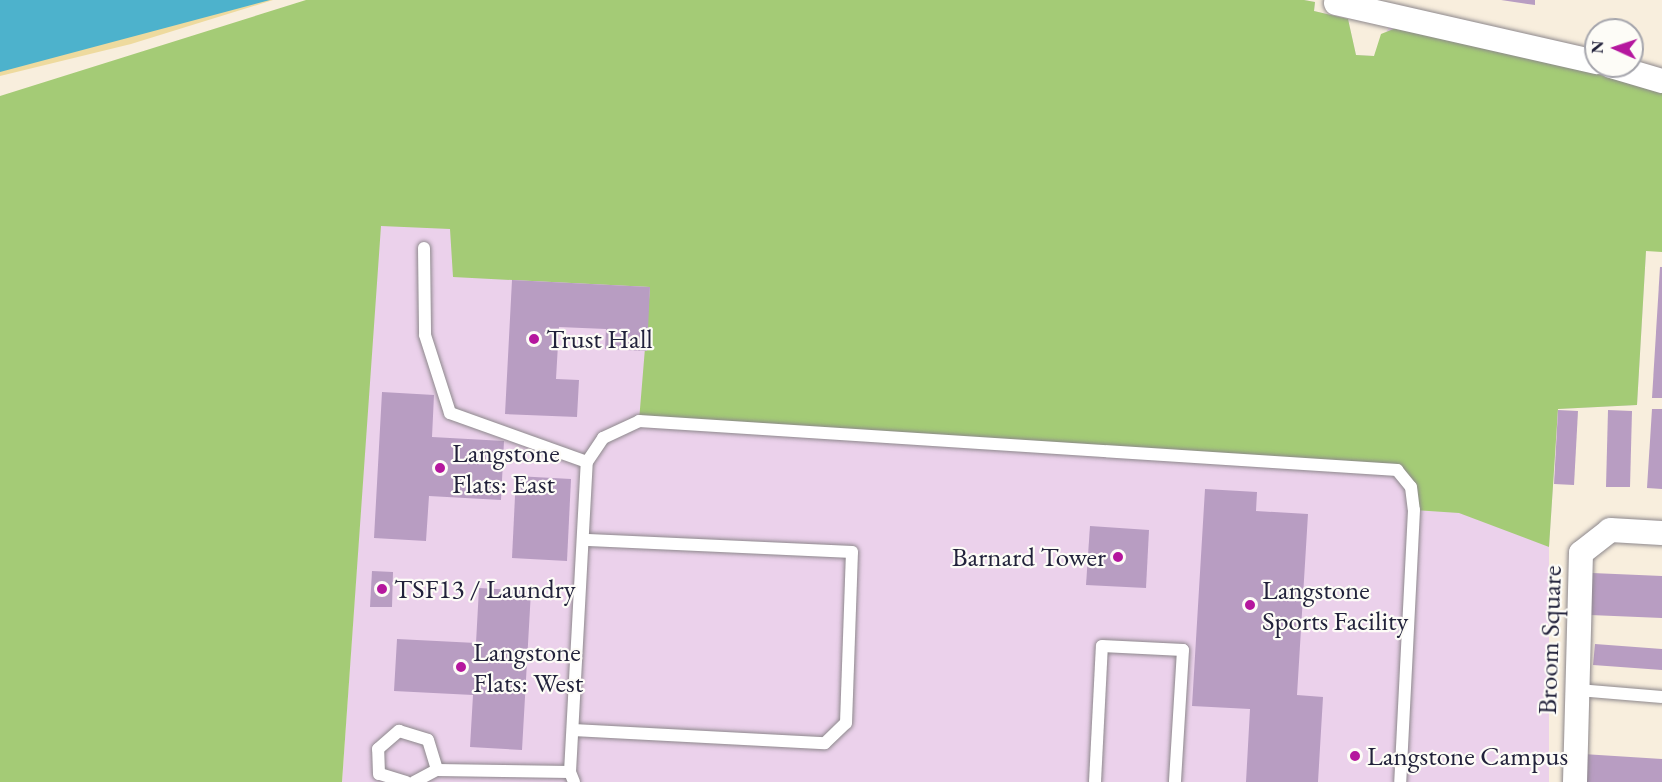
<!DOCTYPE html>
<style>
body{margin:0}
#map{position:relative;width:1662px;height:782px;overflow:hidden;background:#f8eedd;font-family:"EB Garamond",serif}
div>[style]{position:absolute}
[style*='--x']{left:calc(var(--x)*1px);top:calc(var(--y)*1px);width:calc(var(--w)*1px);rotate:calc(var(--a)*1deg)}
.built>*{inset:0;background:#ebd1eb}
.green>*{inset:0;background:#a4cb76}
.sand>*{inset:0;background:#eeda9e}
.water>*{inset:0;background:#4db2cc}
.building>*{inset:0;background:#b89dc2}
.roads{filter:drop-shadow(0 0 2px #8d888c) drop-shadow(0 0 2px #8d888c)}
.lane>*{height:12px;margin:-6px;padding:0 6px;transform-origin:6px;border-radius:6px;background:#fff}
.street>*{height:24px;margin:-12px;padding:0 12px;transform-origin:12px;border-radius:12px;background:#fff}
.dots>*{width:16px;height:16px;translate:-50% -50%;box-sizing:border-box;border:3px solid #fdfcf7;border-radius:50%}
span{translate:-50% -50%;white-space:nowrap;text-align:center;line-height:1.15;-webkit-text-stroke:4.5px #fdfcf7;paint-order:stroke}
.poi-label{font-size:27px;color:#22223b}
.left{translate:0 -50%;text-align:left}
.right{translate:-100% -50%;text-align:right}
.street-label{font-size:27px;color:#22223b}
.north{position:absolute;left:1584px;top:18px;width:60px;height:60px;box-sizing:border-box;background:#fdfcf7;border:2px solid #a5a5ac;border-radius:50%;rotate:273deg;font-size:16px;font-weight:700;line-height:24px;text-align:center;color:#22223b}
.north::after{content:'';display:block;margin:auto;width:21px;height:27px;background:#b5179e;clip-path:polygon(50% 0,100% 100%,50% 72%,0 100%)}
</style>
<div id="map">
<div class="built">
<i style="clip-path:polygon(1304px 0,1315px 2px,1314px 11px,1348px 19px,1356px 55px,1374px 56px,1389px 27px,1599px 75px,1646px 251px,1637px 405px,1558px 409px,1549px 547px,1549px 782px,342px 782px,384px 164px)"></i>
</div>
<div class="green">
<i style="clip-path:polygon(306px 0,1304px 0,1315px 2px,1314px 11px,1348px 19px,1356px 55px,1374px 56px,1381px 34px,1401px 26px,1662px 90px,1662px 252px,1646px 251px,1637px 405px,1558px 409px,1549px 547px,1459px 513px,1414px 510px,1397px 470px,639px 421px,650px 287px,453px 277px,450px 229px,381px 226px,342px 782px,0 782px,0 96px)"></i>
</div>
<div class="sand">
<i style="clip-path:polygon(143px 0,273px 0,131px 44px,0 76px,0 37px)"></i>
</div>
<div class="water">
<i style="clip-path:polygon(0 0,270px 0,0 72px)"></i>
</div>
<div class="building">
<i style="clip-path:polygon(1501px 0,1535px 0,1535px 5px)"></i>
<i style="clip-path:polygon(1660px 267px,1662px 267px,1662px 398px,1652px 398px)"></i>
<i style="clip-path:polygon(512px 280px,650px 287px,647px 351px,605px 349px,606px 329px,559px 327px,556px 379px,579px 380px,577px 417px,505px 414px)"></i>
<i style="clip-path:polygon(382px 392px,434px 395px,432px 437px,504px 441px,501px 500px,429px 496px,426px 541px,374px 538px)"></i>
<i style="clip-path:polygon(1652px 409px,1662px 409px,1662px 489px,1647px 488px)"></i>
<i style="clip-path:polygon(1558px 410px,1578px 411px,1574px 485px,1554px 484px)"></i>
<i style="clip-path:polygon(1608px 410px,1632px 411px,1630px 487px,1606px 487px)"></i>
<i style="clip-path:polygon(516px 476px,571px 479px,567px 561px,512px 558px)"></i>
<i style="clip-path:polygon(1205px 489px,1257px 492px,1256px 511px,1308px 514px,1297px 695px,1323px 697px,1318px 782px,1246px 782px,1250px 709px,1192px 706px)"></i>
<i style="clip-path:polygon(1090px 526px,1149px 530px,1146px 588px,1086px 585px)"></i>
<i style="clip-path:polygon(372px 571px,393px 572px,392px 607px,370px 607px)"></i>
<i style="clip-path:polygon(1592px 573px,1662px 576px,1662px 618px,1590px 615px)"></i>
<i style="clip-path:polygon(479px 588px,531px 591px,522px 750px,470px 747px,473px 695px,394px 691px,397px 639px,476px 643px)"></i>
<i style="clip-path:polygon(1595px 644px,1662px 649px,1662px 670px,1593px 665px)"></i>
<i style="clip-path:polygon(1583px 754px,1662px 759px,1662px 782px,1581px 782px)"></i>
</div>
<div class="roads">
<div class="lane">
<i style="--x:424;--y:248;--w:87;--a:89.3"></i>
<i style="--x:425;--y:335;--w:82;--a:72.2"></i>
<i style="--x:450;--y:413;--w:145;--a:19.7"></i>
<i style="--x:1578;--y:690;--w:84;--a:4.8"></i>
<i style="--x:573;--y:730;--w:252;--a:3"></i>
<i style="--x:825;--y:743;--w:29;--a:-44"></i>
<i style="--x:846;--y:723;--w:171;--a:-88"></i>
<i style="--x:852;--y:552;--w:269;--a:-177.4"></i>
<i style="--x:406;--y:782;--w:28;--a:-163"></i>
<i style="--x:379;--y:774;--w:25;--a:-92"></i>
<i style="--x:378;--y:749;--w:28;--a:-41"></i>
<i style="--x:399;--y:731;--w:30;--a:17"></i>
<i style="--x:428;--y:740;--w:31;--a:73"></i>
<i style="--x:414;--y:782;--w:26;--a:-28"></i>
<i style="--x:437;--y:770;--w:133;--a:0.9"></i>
<i style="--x:574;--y:782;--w:11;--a:-112"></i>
<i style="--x:570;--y:772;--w:310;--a:-86.9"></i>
<i style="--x:587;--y:462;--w:29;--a:-56"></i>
<i style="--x:603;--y:438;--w:40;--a:-25"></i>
<i style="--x:639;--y:421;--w:760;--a:3.7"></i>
<i style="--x:1397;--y:470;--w:22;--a:51"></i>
<i style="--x:1411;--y:487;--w:23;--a:83"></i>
<i style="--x:1414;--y:510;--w:272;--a:92.9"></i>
<i style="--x:1095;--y:782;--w:136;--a:-87.1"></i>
<i style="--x:1102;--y:646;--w:81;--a:2.8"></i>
<i style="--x:1183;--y:650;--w:132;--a:93.5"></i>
</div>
<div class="street">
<i style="--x:1336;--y:3;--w:267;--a:12.8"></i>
<i style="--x:1611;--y:66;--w:53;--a:16.4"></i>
<i style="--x:1575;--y:782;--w:229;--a:-88.5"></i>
<i style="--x:1581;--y:553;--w:37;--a:-38"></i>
<i style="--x:1610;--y:530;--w:52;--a:3.3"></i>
</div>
</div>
<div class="dots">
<i style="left:534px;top:339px;background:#b5179e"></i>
<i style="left:440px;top:468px;background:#b5179e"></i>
<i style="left:1118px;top:557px;background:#b5179e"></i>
<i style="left:382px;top:589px;background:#b5179e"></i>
<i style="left:1250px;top:605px;background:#b5179e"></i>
<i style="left:461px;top:667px;background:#b5179e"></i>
<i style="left:1355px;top:756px;background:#b5179e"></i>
</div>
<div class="poi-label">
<span class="left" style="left:546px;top:339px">Trust Hall</span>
<span class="left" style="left:452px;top:468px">Langstone<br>Flats: East</span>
<span class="right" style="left:1106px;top:557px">Barnard Tower</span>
<span class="left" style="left:394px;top:589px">TSF13 / Laundry</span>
<span class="left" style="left:1262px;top:605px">Langstone<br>Sports Facility</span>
<span class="left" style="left:473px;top:667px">Langstone<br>Flats: West</span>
<span class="left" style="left:1367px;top:756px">Langstone Campus</span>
</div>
<div class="street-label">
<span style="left:1549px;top:640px;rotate:-88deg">Broom Square</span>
</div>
<div class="north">N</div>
</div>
